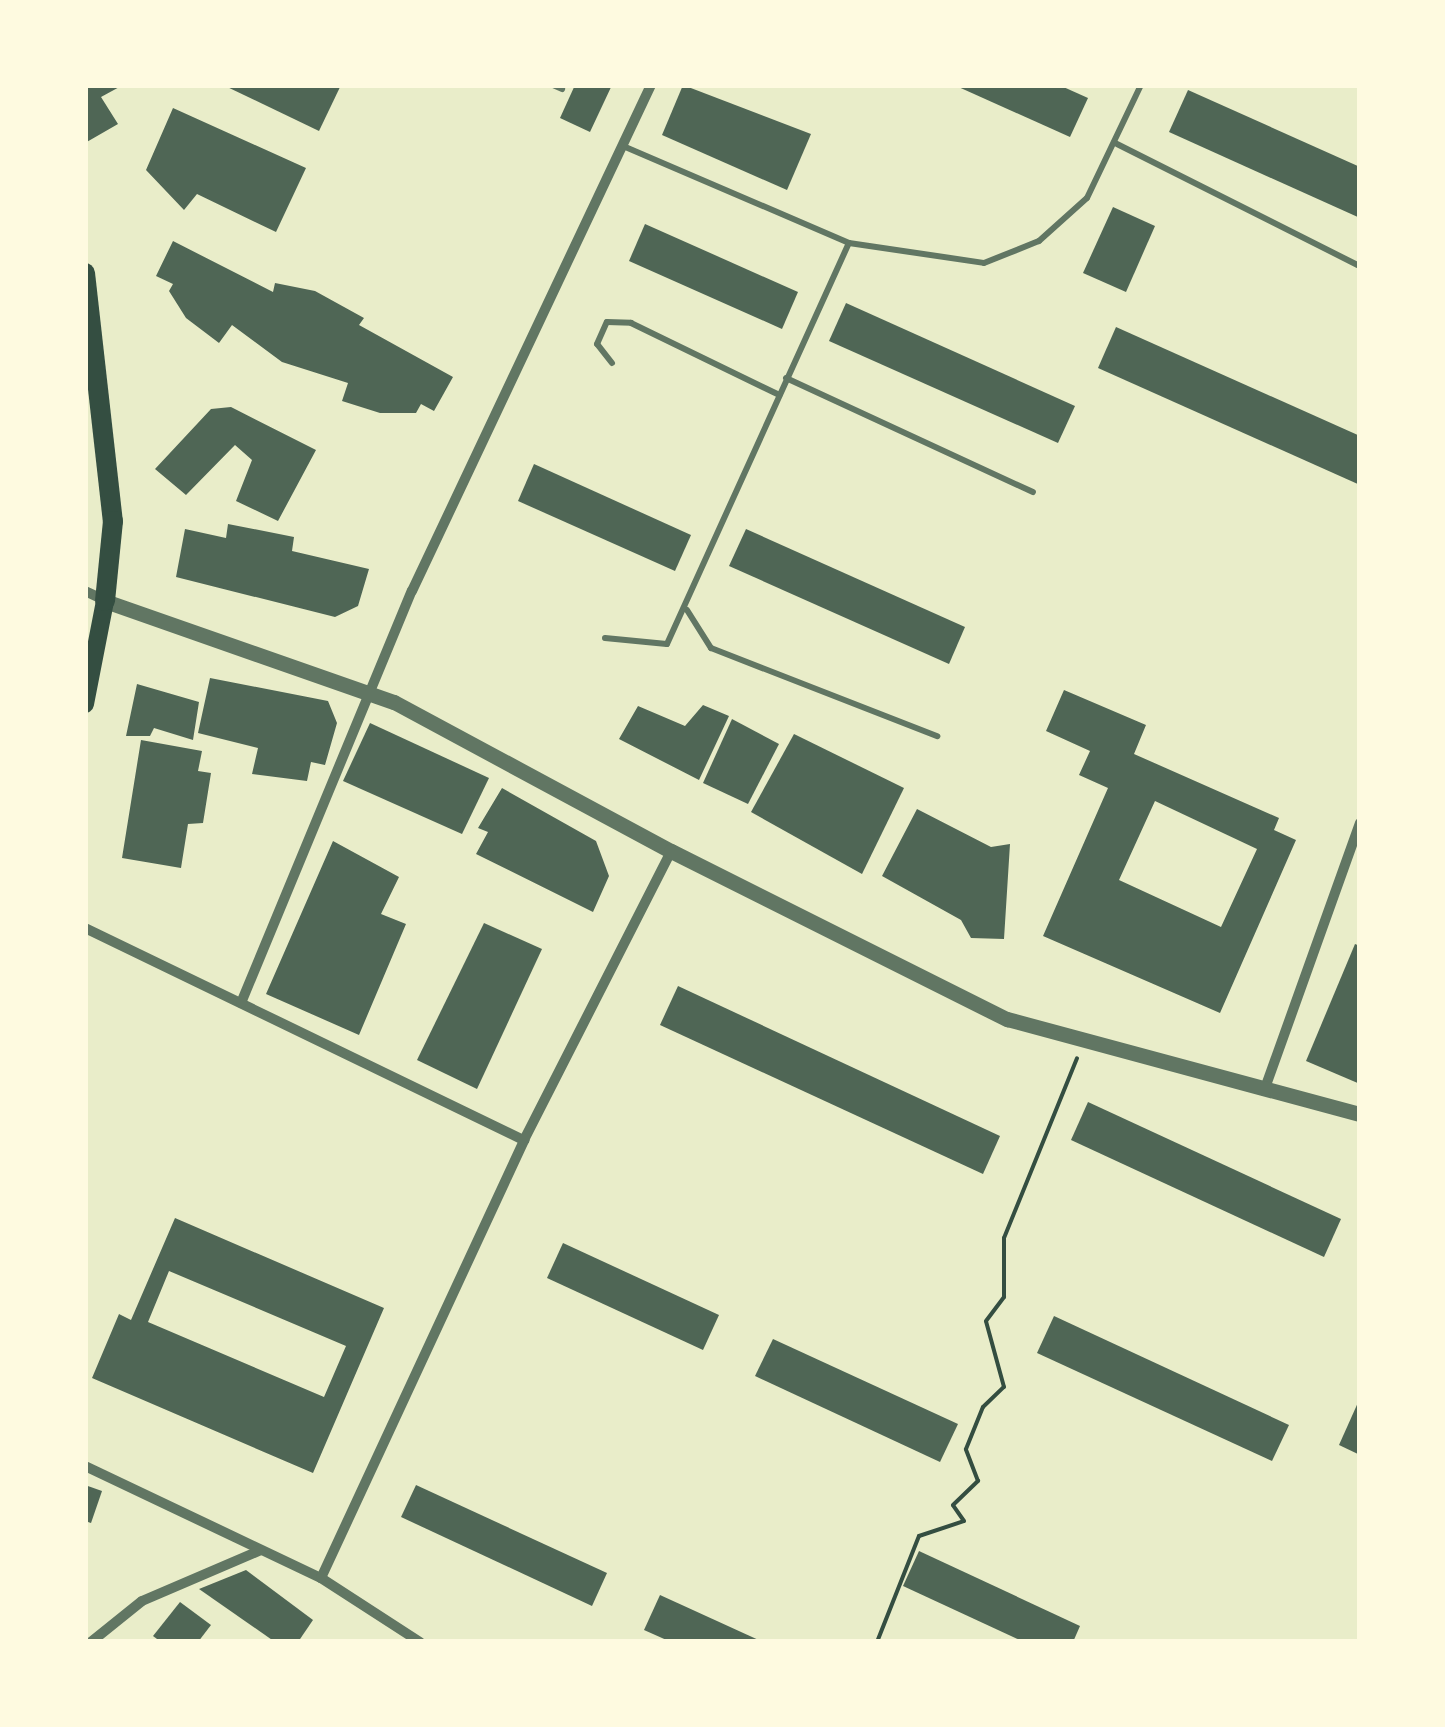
<!DOCTYPE html>
<style>
body{margin:0}
#map{position:relative;width:1445px;height:1727px;overflow:hidden;background:#e9edc9;font-family:Raleway,sans-serif}
div>[style]{position:absolute}
[style*='--x']{left:calc(var(--x)*1px);top:calc(var(--y)*1px);width:calc(var(--w)*1px);rotate:calc(var(--a)*1deg)}
.building>*{inset:0;background:#4f6655}
.path>*{height:4px;margin:-2px;padding:0 2px;transform-origin:2px;border-radius:2px;background:#344e41}
.service>*{height:6px;margin:-3px;padding:0 3px;transform-origin:3px;border-radius:3px;background:#617663}
.minor>*{height:10px;margin:-5px;padding:0 5px;transform-origin:5px;border-radius:5px;background:#617663}
.tertiary>*{height:15px;margin:-7.5px;padding:0 7.5px;transform-origin:7.5px;border-radius:7.5px;background:#617663}
.secondary>*{height:18px;margin:-9px;padding:0 9px;transform-origin:9px;border-radius:9px;background:#344e41}
.primary>*{height:20px;margin:-10px;padding:0 10px;transform-origin:10px;border-radius:10px;background:#344e41}
span{translate:-50% -50%;white-space:nowrap;text-align:center;line-height:1.15;-webkit-text-stroke:10px #fefae0;paint-order:stroke}
.frame{position:absolute;inset:0;border:88px solid #fefae0;pointer-events:none}
</style>
<div id="map">
<div class="building">
<i style="clip-path:polygon(85px 85px,123px 85px,101px 97px,118px 124px,85px 143px)"></i>
<i style="clip-path:polygon(223px 85px,341px 85px,319px 131px)"></i>
<i style="clip-path:polygon(575px 85px,612px 85px,590px 132px,560px 118px)"></i>
<i style="clip-path:polygon(683px 85px,811px 134px,787px 190px,662px 135px)"></i>
<i style="clip-path:polygon(954px 85px,1059px 85px,1088px 98px,1070px 137px)"></i>
<i style="clip-path:polygon(1188px 90px,1360px 167px,1360px 218px,1169px 132px)"></i>
<i style="clip-path:polygon(173px 108px,306px 168px,276px 232px,197px 194px,184px 210px,146px 170px)"></i>
<i style="clip-path:polygon(1113px 207px,1155px 226px,1126px 292px,1083px 273px)"></i>
<i style="clip-path:polygon(645px 224px,798px 292px,782px 329px,629px 261px)"></i>
<i style="clip-path:polygon(173px 241px,273px 292px,275px 283px,315px 291px,364px 318px,359px 325px,453px 377px,434px 411px,421px 404px,416px 413px,380px 413px,342px 401px,348px 383px,282px 362px,232px 325px,219px 343px,186px 318px,169px 291px,173px 284px,156px 276px)"></i>
<i style="clip-path:polygon(846px 303px,1075px 406px,1058px 443px,829px 341px)"></i>
<i style="clip-path:polygon(1116px 327px,1360px 436px,1360px 485px,1098px 368px)"></i>
<i style="clip-path:polygon(231px 407px,316px 450px,278px 521px,236px 501px,252px 460px,235px 445px,186px 495px,155px 469px,211px 409px)"></i>
<i style="clip-path:polygon(534px 464px,691px 535px,675px 571px,518px 501px)"></i>
<i style="clip-path:polygon(228px 524px,294px 537px,292px 551px,369px 569px,358px 606px,335px 617px,176px 577px,185px 529px,226px 538px)"></i>
<i style="clip-path:polygon(746px 529px,965px 627px,949px 664px,729px 566px)"></i>
<i style="clip-path:polygon(210px 678px,328px 701px,337px 723px,325px 765px,311px 762px,307px 781px,252px 774px,258px 748px,198px 733px)"></i>
<i style="clip-path:polygon(137px 684px,199px 702px,193px 740px,154px 728px,150px 736px,126px 736px)"></i>
<i style="clip-path:polygon(evenodd,1064px 690px,1146px 725px,1134px 754px,1279px 818px,1274px 830px,1296px 840px,1220px 1013px,1043px 936px,1108px 788px,1079px 775px,1090px 751px,1046px 731px,1064px 690px,1155px 801px,1257px 849px,1221px 927px,1119px 880px,1155px 801px)"></i>
<i style="clip-path:polygon(703px 705px,729px 716px,699px 780px,619px 739px,638px 706px,685px 726px)"></i>
<i style="clip-path:polygon(732px 719px,779px 744px,748px 804px,703px 783px)"></i>
<i style="clip-path:polygon(370px 723px,489px 778px,462px 834px,343px 781px)"></i>
<i style="clip-path:polygon(794px 734px,904px 788px,862px 874px,751px 812px)"></i>
<i style="clip-path:polygon(141px 740px,202px 751px,198px 771px,211px 773px,203px 823px,188px 824px,181px 868px,122px 858px)"></i>
<i style="clip-path:polygon(502px 788px,596px 841px,609px 876px,593px 912px,476px 854px,488px 832px,478px 828px)"></i>
<i style="clip-path:polygon(917px 809px,991px 847px,1010px 844px,1004px 939px,971px 938px,961px 920px,882px 876px)"></i>
<i style="clip-path:polygon(333px 841px,399px 877px,381px 914px,406px 924px,359px 1035px,266px 994px)"></i>
<i style="clip-path:polygon(484px 923px,542px 949px,477px 1089px,417px 1060px)"></i>
<i style="clip-path:polygon(1355px 944px,1360px 946px,1360px 1084px,1306px 1061px)"></i>
<i style="clip-path:polygon(678px 986px,1000px 1136px,983px 1174px,660px 1025px)"></i>
<i style="clip-path:polygon(1088px 1102px,1341px 1219px,1324px 1257px,1071px 1140px)"></i>
<i style="clip-path:polygon(evenodd,175px 1218px,384px 1308px,313px 1473px,92px 1378px,119px 1314px,131px 1320px,175px 1218px,169px 1271px,346px 1346px,324px 1397px,148px 1322px,169px 1271px)"></i>
<i style="clip-path:polygon(563px 1243px,719px 1315px,703px 1350px,547px 1278px)"></i>
<i style="clip-path:polygon(1054px 1316px,1289px 1425px,1272px 1461px,1037px 1353px)"></i>
<i style="clip-path:polygon(773px 1339px,958px 1424px,940px 1462px,755px 1376px)"></i>
<i style="clip-path:polygon(1360px 1398px,1360px 1455px,1339px 1445px)"></i>
<i style="clip-path:polygon(85px 1485px,102px 1491px,91px 1523px,85px 1521px)"></i>
<i style="clip-path:polygon(416px 1485px,607px 1573px,592px 1606px,401px 1517px)"></i>
<i style="clip-path:polygon(919px 1551px,1080px 1626px,1073px 1642px,1024px 1642px,903px 1586px)"></i>
<i style="clip-path:polygon(246px 1570px,313px 1620px,298px 1642px,275px 1642px,199px 1589px)"></i>
<i style="clip-path:polygon(660px 1595px,763px 1642px,671px 1642px,644px 1630px)"></i>
<i style="clip-path:polygon(180px 1602px,211px 1625px,198px 1642px,161px 1642px,153px 1636px)"></i>
</div>
<div class="path">
<i style="--x:877;--y:1642;--w:114;--a:-68.4"></i>
<i style="--x:919;--y:1536;--w:47;--a:-18.4"></i>
<i style="--x:964;--y:1521;--w:19;--a:-125"></i>
<i style="--x:953;--y:1505;--w:35;--a:-44"></i>
<i style="--x:978;--y:1481;--w:34;--a:-111"></i>
<i style="--x:966;--y:1449;--w:45;--a:-68"></i>
<i style="--x:983;--y:1407;--w:29;--a:-44"></i>
<i style="--x:1004;--y:1387;--w:68;--a:-105.3"></i>
<i style="--x:986;--y:1321;--w:30;--a:-53"></i>
<i style="--x:1004;--y:1297;--w:59;--a:-90"></i>
<i style="--x:1004;--y:1238;--w:194;--a:-67.9"></i>
</div>
<div class="service">
<i style="--x:553;--y:85;--w:10;--a:24"></i>
<i style="--x:1117;--y:144;--w:272;--a:26.7"></i>
<i style="--x:623;--y:146;--w:246;--a:23.2"></i>
<i style="--x:849;--y:243;--w:136;--a:8.4"></i>
<i style="--x:984;--y:263;--w:59;--a:-21.8"></i>
<i style="--x:1039;--y:241;--w:64;--a:-41.9"></i>
<i style="--x:1087;--y:198;--w:125;--a:-64.5"></i>
<i style="--x:612;--y:363;--w:24;--a:-128"></i>
<i style="--x:597;--y:344;--w:24;--a:-66"></i>
<i style="--x:607;--y:322;--w:24;--a:2"></i>
<i style="--x:631;--y:323;--w:165;--a:25.9"></i>
<i style="--x:786;--y:378;--w:272;--a:24.8"></i>
<i style="--x:687;--y:610;--w:45;--a:57.7"></i>
<i style="--x:711;--y:648;--w:243;--a:21.3"></i>
<i style="--x:605;--y:638;--w:62;--a:5.5"></i>
<i style="--x:667;--y:644;--w:440;--a:-65.6"></i>
</div>
<div class="minor">
<i style="--x:85;--y:591;--w:21;--a:25"></i>
<i style="--x:85;--y:928;--w:488;--a:25.8"></i>
<i style="--x:241;--y:1003;--w:446;--a:-67.5"></i>
<i style="--x:412;--y:591;--w:560;--a:-64.72"></i>
<i style="--x:1264;--y:1091;--w:285;--a:-70.3"></i>
<i style="--x:85;--y:1466;--w:261;--a:25.4"></i>
<i style="--x:321;--y:1578;--w:118;--a:32.9"></i>
<i style="--x:321;--y:1578;--w:483;--a:-65.1"></i>
<i style="--x:524;--y:1140;--w:324;--a:-63"></i>
<i style="--x:91;--y:1642;--w:65;--a:-38.8"></i>
<i style="--x:142;--y:1601;--w:129;--a:-23.2"></i>
</div>
<div class="tertiary">
<i style="--x:105;--y:601;--w:306;--a:19.3"></i>
<i style="--x:394;--y:702;--w:315;--a:28.3"></i>
<i style="--x:671;--y:851;--w:376;--a:26.6"></i>
<i style="--x:1007;--y:1019;--w:366;--a:15.1"></i>
</div>
<div class="secondary">
<i style="--x:85;--y:704;--w:105;--a:-79"></i>
</div>
<div class="primary">
<i style="--x:85;--y:273;--w:250;--a:83.6"></i>
<i style="--x:113;--y:521;--w:80;--a:95.7"></i>
</div>
<div class="frame"></div>
</div>
